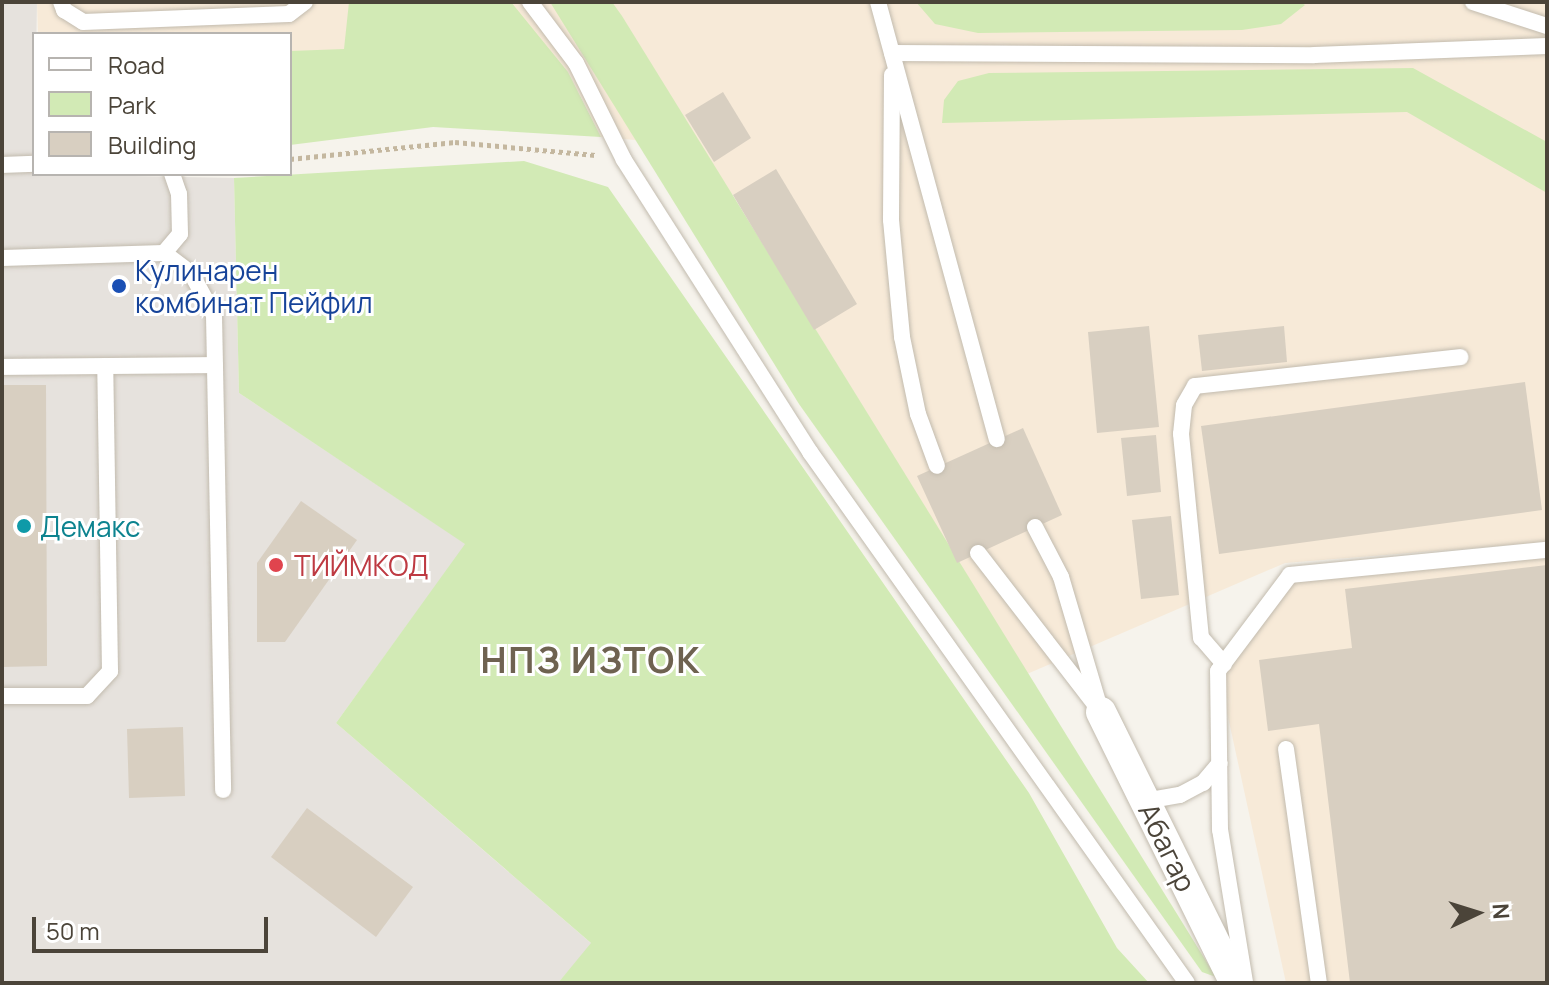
<!DOCTYPE html>
<meta charset="utf-8">
<style>
body{margin:0}
#map{position:relative;width:1549px;height:985px;overflow:hidden;background:#f6f3ec;font-family:Manrope,sans-serif}
div>[style]{position:absolute}
[style*='--x']{left:calc(var(--x)*1px);top:calc(var(--y)*1px);width:calc(var(--w)*1px);rotate:calc(var(--a)*1deg)}
.commercial>*{inset:0;background:#f7ead8}
.industrial>*{inset:0;background:#e6e2dd}
.green>*{inset:0;background:#d2eab5}
.building>*{inset:0;background:#d8cfc1}
.path>*{height:5px;margin-top:-2.5px;transform-origin:0;background:repeating-linear-gradient(90deg,#c4b79f 0 4px,transparent 0 8px)}
.roads{filter:drop-shadow(0 0 2px #c2bbae) drop-shadow(0 0 2px #c2bbae)}
.lane>*{height:16px;margin:-8px;padding:0 8px;transform-origin:8px;border-radius:8px;background:#fff}
.street>*{height:30px;margin:-15px;padding:0 15px;transform-origin:15px;border-radius:15px;background:#fff}
.dots>*{width:22px;height:22px;translate:-50% -50%;box-sizing:border-box;border:4px solid #fff;border-radius:50%}
span{translate:-50% -50%;white-space:nowrap;text-align:center;line-height:1.15;-webkit-text-stroke:6px #fff;paint-order:stroke}
.transit-label{font-size:28px;color:#164399}
.left{translate:0 -50%;text-align:left}
.culture-label{font-size:28px;color:#0d838f}
.health-label{font-size:28px;color:#be3a42}
.street-label{font-size:28px;color:#4b4439}
.district-label{font-size:36px;color:#6e6250;font-weight:700;letter-spacing:2px}
.frame{position:absolute;inset:0;border:4px solid #4b4439;pointer-events:none}
.legend{position:absolute;left:32px;top:32px;width:260px;height:144px;box-sizing:border-box;background:#fff;border:2px solid #b7b4b0;margin:0;padding:10px 14px;list-style:none;font-size:24px;color:#4b4439}
.legend li{display:flex;align-items:center;gap:16px;height:40px}
.legend b{width:40px;border:2px solid #b7b4b0}
.north{position:absolute;left:1437px;top:873px;width:80px;height:80px;-webkit-text-stroke:6px #fff;paint-order:stroke;rotate:86deg;font-size:22px;font-weight:700;line-height:32px;text-align:center;color:#4b4439}
.north::after{content:'';display:block;margin:auto;width:28px;height:36px;background:#4b4439;clip-path:polygon(50% 0,100% 100%,50% 72%,0 100%)}
.scale{position:absolute;left:32px;top:917px;width:236px;height:36px;box-sizing:border-box;border:4px solid #4b4439;border-top:0;padding-left:10px;font-size:24px;line-height:28px;white-space:nowrap;color:#4b4439;-webkit-text-stroke:6px #fff;paint-order:stroke}
</style>
<div id="map">
<div class="commercial">
<i style="clip-path:polygon(37px 2px,1547px 2px,1547px 542px,1285px 563px,1027px 674px,733px 195px,635px 140px,601px 137px,568px 72px,290px 73px,290px 34px,38px 34px)"></i>
<i style="clip-path:polygon(1547px 547px,1547px 983px,1286px 983px,1218px 671px,1290px 575px)"></i>
</div>
<div class="industrial">
<i style="clip-path:polygon(2px 2px,37px 2px,34px 174px,234px 178px,239px 393px,466px 544px,336px 723px,592px 944px,558px 983px,2px 983px)"></i>
</div>
<div class="green">
<i style="clip-path:polygon(349px 2px,511px 2px,568px 72px,601px 137px,433px 127px,290px 145px,290px 51px,344px 49px)"></i>
<i style="clip-path:polygon(550px 2px,612px 2px,622px 16px,1216px 977px,1202px 972px,799px 404px)"></i>
<i style="clip-path:polygon(916px 2px,1300px 2px,1305px 5px,1281px 24px,1242px 30px,978px 33px,935px 24px)"></i>
<i style="clip-path:polygon(1413px 68px,1547px 142px,1547px 193px,1407px 112px,942px 123px,944px 100px,958px 81px,989px 73px)"></i>
<i style="clip-path:polygon(524px 161px,608px 187px,1029px 793px,1117px 948px,1149px 983px,558px 983px,591px 943px,336px 723px,465px 544px,239px 393px,234px 178px)"></i>
</div>
<div class="building">
<i style="clip-path:polygon(723px 92px,751px 138px,714px 162px,685px 115px)"></i>
<i style="clip-path:polygon(776px 169px,857px 304px,814px 330px,733px 195px)"></i>
<i style="clip-path:polygon(1149px 326px,1159px 427px,1097px 433px,1088px 332px)"></i>
<i style="clip-path:polygon(1284px 326px,1287px 362px,1202px 371px,1198px 335px)"></i>
<i style="clip-path:polygon(1525px 382px,1542px 510px,1219px 554px,1201px 426px)"></i>
<i style="clip-path:polygon(2px 385px,46px 385px,47px 666px,2px 667px)"></i>
<i style="clip-path:polygon(1023px 428px,1062px 515px,957px 563px,917px 476px)"></i>
<i style="clip-path:polygon(1156px 435px,1161px 492px,1127px 496px,1121px 438px)"></i>
<i style="clip-path:polygon(301px 501px,357px 540px,285px 642px,257px 642px,257px 563px)"></i>
<i style="clip-path:polygon(1171px 516px,1179px 595px,1141px 599px,1132px 520px)"></i>
<i style="clip-path:polygon(1547px 565px,1545px 983px,1350px 983px,1319px 724px,1268px 731px,1259px 660px,1352px 648px,1345px 589px)"></i>
<i style="clip-path:polygon(183px 727px,185px 796px,129px 798px,127px 729px)"></i>
<i style="clip-path:polygon(307px 808px,413px 887px,376px 937px,271px 857px)"></i>
</div>
<div class="path">
<i style="--x:290;--y:159;--w:166;--a:-5.9"></i>
<i style="--x:455;--y:142;--w:141;--a:5.3"></i>
</div>
<div class="roads">
<div class="lane">
<i style="--x:61;--y:2;--w:9;--a:69"></i>
<i style="--x:64;--y:10;--w:22;--a:32"></i>
<i style="--x:83;--y:22;--w:206;--a:-2.2"></i>
<i style="--x:289;--y:14;--w:20;--a:-37"></i>
<i style="--x:530;--y:2;--w:76;--a:53"></i>
<i style="--x:576;--y:63;--w:108;--a:63.7"></i>
<i style="--x:624;--y:160;--w:346;--a:57.5"></i>
<i style="--x:810;--y:452;--w:651;--a:54.63"></i>
<i style="--x:878;--y:2;--w:453;--a:74.8"></i>
<i style="--x:1473;--y:2;--w:78;--a:18"></i>
<i style="--x:892;--y:53;--w:422;--a:0.3"></i>
<i style="--x:1314;--y:55;--w:233;--a:-2.2"></i>
<i style="--x:892;--y:75;--w:145;--a:90.4"></i>
<i style="--x:891;--y:220;--w:118;--a:84.6"></i>
<i style="--x:902;--y:337;--w:79;--a:78.3"></i>
<i style="--x:918;--y:414;--w:55;--a:69.9"></i>
<i style="--x:2;--y:165;--w:32;--a:-2"></i>
<i style="--x:164;--y:253;--w:25;--a:-50"></i>
<i style="--x:180;--y:234;--w:40;--a:-91.4"></i>
<i style="--x:179;--y:194;--w:21;--a:-109"></i>
<i style="--x:2;--y:258;--w:162;--a:-1.8"></i>
<i style="--x:164;--y:253;--w:34;--a:37"></i>
<i style="--x:191;--y:273;--w:48;--a:61.3"></i>
<i style="--x:214;--y:315;--w:475;--a:88.9"></i>
<i style="--x:2;--y:367;--w:213;--a:-0.5"></i>
<i style="--x:1035;--y:527;--w:56;--a:62.5"></i>
<i style="--x:1061;--y:577;--w:130;--a:73.5"></i>
<i style="--x:978;--y:553;--w:201;--a:52.3"></i>
<i style="--x:1224;--y:664;--w:35;--a:-131"></i>
<i style="--x:1201;--y:638;--w:205;--a:-95.6"></i>
<i style="--x:1181;--y:434;--w:29;--a:-84"></i>
<i style="--x:1184;--y:405;--w:22;--a:-60"></i>
<i style="--x:1195;--y:386;--w:267;--a:-6.2"></i>
<i style="--x:2;--y:696;--w:85;--a:0"></i>
<i style="--x:87;--y:696;--w:34;--a:-47"></i>
<i style="--x:110;--y:671;--w:305;--a:-90.9"></i>
<i style="--x:1286;--y:749;--w:236;--a:82"></i>
<i style="--x:1145;--y:801;--w:36;--a:-10"></i>
<i style="--x:1180;--y:795;--w:26;--a:-28"></i>
<i style="--x:1203;--y:783;--w:26;--a:-50"></i>
<i style="--x:1245;--y:982;--w:154;--a:-99.3"></i>
<i style="--x:1220;--y:830;--w:159;--a:-90.7"></i>
<i style="--x:1218;--y:671;--w:120;--a:-53.1"></i>
<i style="--x:1290;--y:575;--w:258;--a:-5.6"></i>
</div>
<div class="street">
<i style="--x:1101;--y:712;--w:302;--a:63.7"></i>
</div>
</div>
<div class="dots">
<i style="left:119px;top:286px;background:#1a4fb4"></i>
<i style="left:24px;top:526px;background:#0f9aa8"></i>
<i style="left:276px;top:565px;background:#e0444e"></i>
</div>
<div class="transit-label">
<span class="left" style="left:135px;top:286px">Кулинарен<br>комбинат Пейфил</span>
</div>
<div class="culture-label">
<span class="left" style="left:40px;top:526px">Демакс</span>
</div>
<div class="health-label">
<span class="left" style="left:294px;top:565px">ТИЙМКОД</span>
</div>
<div class="street-label">
<span style="left:1168px;top:847px;rotate:64deg">Абагар</span>
</div>
<div class="district-label">
<span style="left:591px;top:660px">НПЗ ИЗТОК</span>
</div>
<div class="frame"></div>
<ul class="legend">
<li><b style="height:10px;background:#fff"></b>Road</li>
<li><b style="height:22px;background:#d2eab5"></b>Park</li>
<li><b style="height:22px;background:#d8cfc1"></b>Building</li>
</ul>
<div class="north">N</div>
<div class="scale">50 m</div>
</div>
